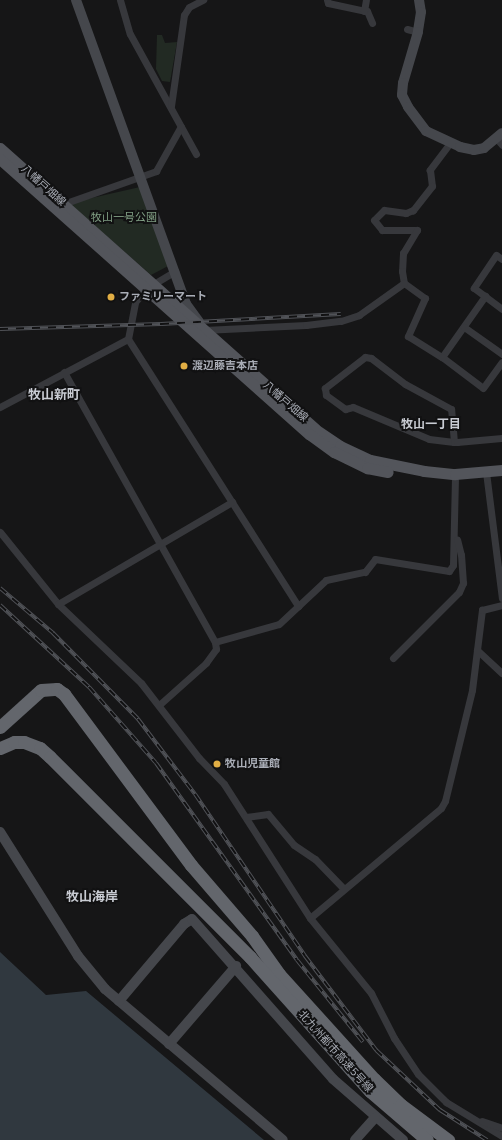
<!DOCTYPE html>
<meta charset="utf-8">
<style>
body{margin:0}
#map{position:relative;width:502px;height:1140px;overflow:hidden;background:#161617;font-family:"Nunito Sans","Noto Sans JP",sans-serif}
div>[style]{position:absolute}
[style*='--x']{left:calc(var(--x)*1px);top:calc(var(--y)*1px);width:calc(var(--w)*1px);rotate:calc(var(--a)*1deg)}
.green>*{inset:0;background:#222a23}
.water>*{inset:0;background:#30383f}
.street>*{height:7px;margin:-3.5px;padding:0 3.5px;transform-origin:3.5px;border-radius:3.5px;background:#37383c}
.secondary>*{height:10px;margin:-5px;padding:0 5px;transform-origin:5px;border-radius:5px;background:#45474c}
.primary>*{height:11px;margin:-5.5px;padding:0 5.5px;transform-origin:5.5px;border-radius:5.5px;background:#53555b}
.highway>*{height:13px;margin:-6.5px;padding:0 6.5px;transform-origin:6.5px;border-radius:6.5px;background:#63666c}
.rail>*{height:4px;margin-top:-2px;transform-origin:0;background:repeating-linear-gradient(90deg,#111112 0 8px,#505257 0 16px);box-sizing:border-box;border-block:1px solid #505257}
.dots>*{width:11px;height:11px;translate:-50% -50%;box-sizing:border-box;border:2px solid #111112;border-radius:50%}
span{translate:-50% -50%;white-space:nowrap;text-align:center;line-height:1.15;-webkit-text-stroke:4px #111112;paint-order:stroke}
.street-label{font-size:11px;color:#a9adb6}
.park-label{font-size:11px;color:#819f84}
.poi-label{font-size:11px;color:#a9adb6;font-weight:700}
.left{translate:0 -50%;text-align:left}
.neighbourhood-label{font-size:12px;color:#c9ccd3;font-weight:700}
.quarter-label{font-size:13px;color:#c9ccd3;font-weight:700}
</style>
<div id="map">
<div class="green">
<i style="clip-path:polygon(157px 35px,162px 35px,165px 43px,177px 42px,170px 82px,162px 81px,156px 69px)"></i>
<i style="clip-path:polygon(140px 187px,170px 265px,151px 275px,71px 205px,83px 200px)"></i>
</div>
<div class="water">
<i style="clip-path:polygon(0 952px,46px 995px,86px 991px,264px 1140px,0 1140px)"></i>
</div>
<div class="street">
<i style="--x:120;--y:0;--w:35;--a:74"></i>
<i style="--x:130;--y:34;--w:137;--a:61.2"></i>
<i style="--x:327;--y:0;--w:3;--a:72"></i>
<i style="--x:328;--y:3;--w:40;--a:12"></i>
<i style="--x:367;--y:11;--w:13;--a:67"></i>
<i style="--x:364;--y:11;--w:11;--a:-80"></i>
<i style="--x:407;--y:29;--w:11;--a:15"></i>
<i style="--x:171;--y:106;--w:92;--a:-81.9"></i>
<i style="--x:184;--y:15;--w:9;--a:-58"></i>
<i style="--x:189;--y:7;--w:16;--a:-27"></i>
<i style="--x:496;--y:138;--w:9;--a:49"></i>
<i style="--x:450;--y:143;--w:34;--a:127"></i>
<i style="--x:430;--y:170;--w:16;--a:83"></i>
<i style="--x:432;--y:186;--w:31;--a:128"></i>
<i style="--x:413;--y:210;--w:8;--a:157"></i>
<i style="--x:406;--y:213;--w:22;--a:-172"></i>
<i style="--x:384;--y:210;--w:14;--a:135"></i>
<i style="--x:374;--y:220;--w:13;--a:51"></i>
<i style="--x:382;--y:230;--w:35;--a:0"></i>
<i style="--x:417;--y:230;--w:27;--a:121"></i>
<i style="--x:403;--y:253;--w:18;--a:93"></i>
<i style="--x:402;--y:271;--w:12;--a:81"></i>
<i style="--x:404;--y:283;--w:26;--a:36"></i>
<i style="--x:425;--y:298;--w:42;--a:114.1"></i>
<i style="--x:408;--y:336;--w:40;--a:32"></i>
<i style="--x:442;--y:357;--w:75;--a:-54.8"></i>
<i style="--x:63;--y:204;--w:99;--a:-19.5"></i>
<i style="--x:156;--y:171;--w:51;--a:-60.9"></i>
<i style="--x:502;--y:259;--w:7;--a:-146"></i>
<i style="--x:496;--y:255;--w:40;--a:124"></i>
<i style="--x:474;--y:288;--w:35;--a:37"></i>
<i style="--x:464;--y:327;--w:47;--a:35.4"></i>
<i style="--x:204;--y:330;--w:102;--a:-2.8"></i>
<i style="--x:306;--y:325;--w:35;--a:-7"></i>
<i style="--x:341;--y:321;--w:19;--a:-18"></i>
<i style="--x:359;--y:315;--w:55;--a:-35.4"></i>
<i style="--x:128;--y:339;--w:317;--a:57.5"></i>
<i style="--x:442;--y:357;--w:51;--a:37.1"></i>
<i style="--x:483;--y:388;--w:32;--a:-54"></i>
<i style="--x:64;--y:372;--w:309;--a:60.8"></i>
<i style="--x:215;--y:642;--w:7;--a:82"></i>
<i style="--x:216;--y:649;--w:17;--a:126"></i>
<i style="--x:206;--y:663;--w:63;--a:138.2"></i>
<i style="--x:0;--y:407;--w:145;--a:-28"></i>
<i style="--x:128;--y:339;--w:38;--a:-79"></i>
<i style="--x:135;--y:302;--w:18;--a:-49"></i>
<i style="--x:147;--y:288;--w:33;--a:-31"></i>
<i style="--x:454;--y:442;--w:33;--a:-95"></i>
<i style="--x:451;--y:409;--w:52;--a:-151.5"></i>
<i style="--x:405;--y:384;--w:43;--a:-142.6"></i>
<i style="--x:371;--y:358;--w:6;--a:-171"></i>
<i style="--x:365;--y:357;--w:51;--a:142.2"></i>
<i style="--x:325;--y:388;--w:7;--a:82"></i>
<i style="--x:326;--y:395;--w:24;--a:36"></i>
<i style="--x:345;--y:409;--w:8;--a:-14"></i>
<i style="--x:353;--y:407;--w:82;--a:22.8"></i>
<i style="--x:429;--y:439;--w:25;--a:7"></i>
<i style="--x:454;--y:442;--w:3;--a:0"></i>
<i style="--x:457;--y:442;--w:45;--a:-5.1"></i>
<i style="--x:486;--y:472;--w:127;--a:82.8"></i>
<i style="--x:0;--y:532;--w:92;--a:51.1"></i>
<i style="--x:58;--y:604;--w:115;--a:43.6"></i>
<i style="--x:141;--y:683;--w:95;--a:52.3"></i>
<i style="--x:199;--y:758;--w:36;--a:46"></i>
<i style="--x:224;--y:784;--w:159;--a:57.3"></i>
<i style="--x:310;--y:918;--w:97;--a:50.9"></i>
<i style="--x:371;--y:993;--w:51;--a:62.9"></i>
<i style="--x:394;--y:1038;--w:43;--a:56.3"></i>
<i style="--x:418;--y:1074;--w:40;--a:45"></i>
<i style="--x:446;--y:1102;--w:66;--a:31.3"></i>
<i style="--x:58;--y:604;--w:202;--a:-30.4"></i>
<i style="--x:215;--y:642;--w:66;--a:-15.7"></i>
<i style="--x:279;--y:624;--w:64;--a:-43.1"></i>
<i style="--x:326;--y:580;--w:40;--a:-12"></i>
<i style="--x:365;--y:572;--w:16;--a:-52"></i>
<i style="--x:375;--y:559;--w:75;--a:9.2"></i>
<i style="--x:449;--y:571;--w:7;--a:-56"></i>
<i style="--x:453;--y:565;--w:91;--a:-88.7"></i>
<i style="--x:477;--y:650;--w:34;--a:43"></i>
<i style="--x:393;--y:658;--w:93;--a:-45"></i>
<i style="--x:459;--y:592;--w:10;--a:-66"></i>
<i style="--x:463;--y:583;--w:28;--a:-94"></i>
<i style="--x:461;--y:555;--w:16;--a:-104"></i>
<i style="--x:246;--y:817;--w:22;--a:-8"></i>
<i style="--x:268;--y:814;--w:40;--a:50"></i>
<i style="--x:294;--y:845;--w:25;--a:34"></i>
<i style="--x:315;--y:859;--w:40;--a:46"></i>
<i style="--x:310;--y:918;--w:171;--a:-40"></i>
<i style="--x:441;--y:808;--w:8;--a:-60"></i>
<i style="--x:445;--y:801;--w:114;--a:-76.3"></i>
<i style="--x:472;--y:690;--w:81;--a:-82.9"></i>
<i style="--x:482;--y:610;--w:21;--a:-14"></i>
<i style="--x:482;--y:1121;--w:21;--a:19"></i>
</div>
<div class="secondary">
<i style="--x:76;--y:0;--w:323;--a:70.1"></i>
<i style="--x:186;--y:304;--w:22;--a:54"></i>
<i style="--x:419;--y:0;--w:12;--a:81"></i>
<i style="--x:421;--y:12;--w:20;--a:99"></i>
<i style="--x:418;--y:32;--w:53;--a:106.4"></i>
<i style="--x:403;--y:83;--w:12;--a:95"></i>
<i style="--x:402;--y:95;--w:13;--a:63"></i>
<i style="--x:408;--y:107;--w:30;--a:53"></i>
<i style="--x:426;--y:131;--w:38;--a:25"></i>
<i style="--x:460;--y:147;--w:14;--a:12"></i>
<i style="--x:474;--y:150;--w:10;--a:-11"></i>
<i style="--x:484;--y:148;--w:23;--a:-40"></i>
<i style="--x:0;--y:832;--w:146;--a:57.8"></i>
<i style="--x:78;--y:956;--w:43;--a:50.7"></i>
<i style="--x:105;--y:989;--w:233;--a:40.3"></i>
<i style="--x:119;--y:1001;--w:101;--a:-49.8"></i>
<i style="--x:184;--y:924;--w:9;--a:-32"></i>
<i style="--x:192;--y:919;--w:213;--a:48.6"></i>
<i style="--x:333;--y:1079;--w:93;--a:41.1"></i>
<i style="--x:169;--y:1044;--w:103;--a:-49.3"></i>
<i style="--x:355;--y:1140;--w:30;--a:-48"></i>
</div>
<div class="primary">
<i style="--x:0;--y:148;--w:422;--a:41.7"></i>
<i style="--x:315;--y:429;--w:30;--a:34"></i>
<i style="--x:340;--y:446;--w:33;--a:25"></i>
<i style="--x:370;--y:460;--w:55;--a:11.5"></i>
<i style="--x:424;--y:471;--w:31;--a:6"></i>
<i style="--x:455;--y:474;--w:47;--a:-4.9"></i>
<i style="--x:0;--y:159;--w:414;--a:41.7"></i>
<i style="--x:309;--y:434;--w:31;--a:36"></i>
<i style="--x:334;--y:452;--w:37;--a:26"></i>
<i style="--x:367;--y:468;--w:21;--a:11"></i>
</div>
<div class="highway">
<i style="--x:0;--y:727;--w:55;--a:-42.1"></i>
<i style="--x:41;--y:690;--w:16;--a:-4"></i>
<i style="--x:57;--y:689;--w:9;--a:36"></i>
<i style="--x:64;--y:694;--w:213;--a:53.4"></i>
<i style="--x:191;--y:865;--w:94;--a:49.3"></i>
<i style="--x:252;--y:936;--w:47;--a:54.6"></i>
<i style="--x:279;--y:974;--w:142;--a:47.9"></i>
<i style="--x:374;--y:1079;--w:37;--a:44"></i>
<i style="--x:401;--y:1105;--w:59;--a:36.7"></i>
<i style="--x:0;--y:748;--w:15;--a:-23"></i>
<i style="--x:14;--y:742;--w:10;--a:0"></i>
<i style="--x:24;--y:742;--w:17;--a:21"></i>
<i style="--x:40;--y:748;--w:13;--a:42"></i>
<i style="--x:50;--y:757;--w:283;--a:45"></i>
<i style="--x:250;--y:957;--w:180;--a:48.2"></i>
<i style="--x:370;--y:1091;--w:75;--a:40.7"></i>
</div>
<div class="rail">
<i style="--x:0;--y:329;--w:161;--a:-1.8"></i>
<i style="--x:161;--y:324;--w:180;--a:-3.2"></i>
<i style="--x:0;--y:588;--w:70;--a:40.3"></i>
<i style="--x:53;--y:633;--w:121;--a:45.3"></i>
<i style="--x:138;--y:719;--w:94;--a:52.8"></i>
<i style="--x:195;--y:794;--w:196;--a:55.8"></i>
<i style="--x:305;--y:956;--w:118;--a:52.9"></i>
<i style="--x:376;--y:1050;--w:88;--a:43.2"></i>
<i style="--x:440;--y:1110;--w:56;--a:32.6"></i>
<i style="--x:0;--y:605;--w:121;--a:42.7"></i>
<i style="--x:89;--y:687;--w:101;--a:48.6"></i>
<i style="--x:156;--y:763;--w:242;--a:54.4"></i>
<i style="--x:297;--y:960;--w:105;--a:51.2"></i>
</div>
<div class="dots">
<i style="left:111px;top:297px;background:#e1ae44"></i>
<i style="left:184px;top:366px;background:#e1ae44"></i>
<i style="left:217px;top:764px;background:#e1ae44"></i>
</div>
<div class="street-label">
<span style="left:43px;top:186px;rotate:42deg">八幡戸畑線</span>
<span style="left:285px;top:402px;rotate:41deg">八幡戸畑線</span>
<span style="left:335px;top:1052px;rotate:48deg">北九州都市高速5号線</span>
</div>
<div class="park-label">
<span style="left:124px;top:218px">牧山一号公園</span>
</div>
<div class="poi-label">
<span class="left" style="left:119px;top:297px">ファミリーマート</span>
<span class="left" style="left:192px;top:366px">渡辺藤吉本店</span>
<span class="left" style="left:225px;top:764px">牧山児童館</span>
</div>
<div class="neighbourhood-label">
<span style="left:431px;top:425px">牧山一丁目</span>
</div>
<div class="quarter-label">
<span style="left:54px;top:395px">牧山新町</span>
<span style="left:92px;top:897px">牧山海岸</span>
</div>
</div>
